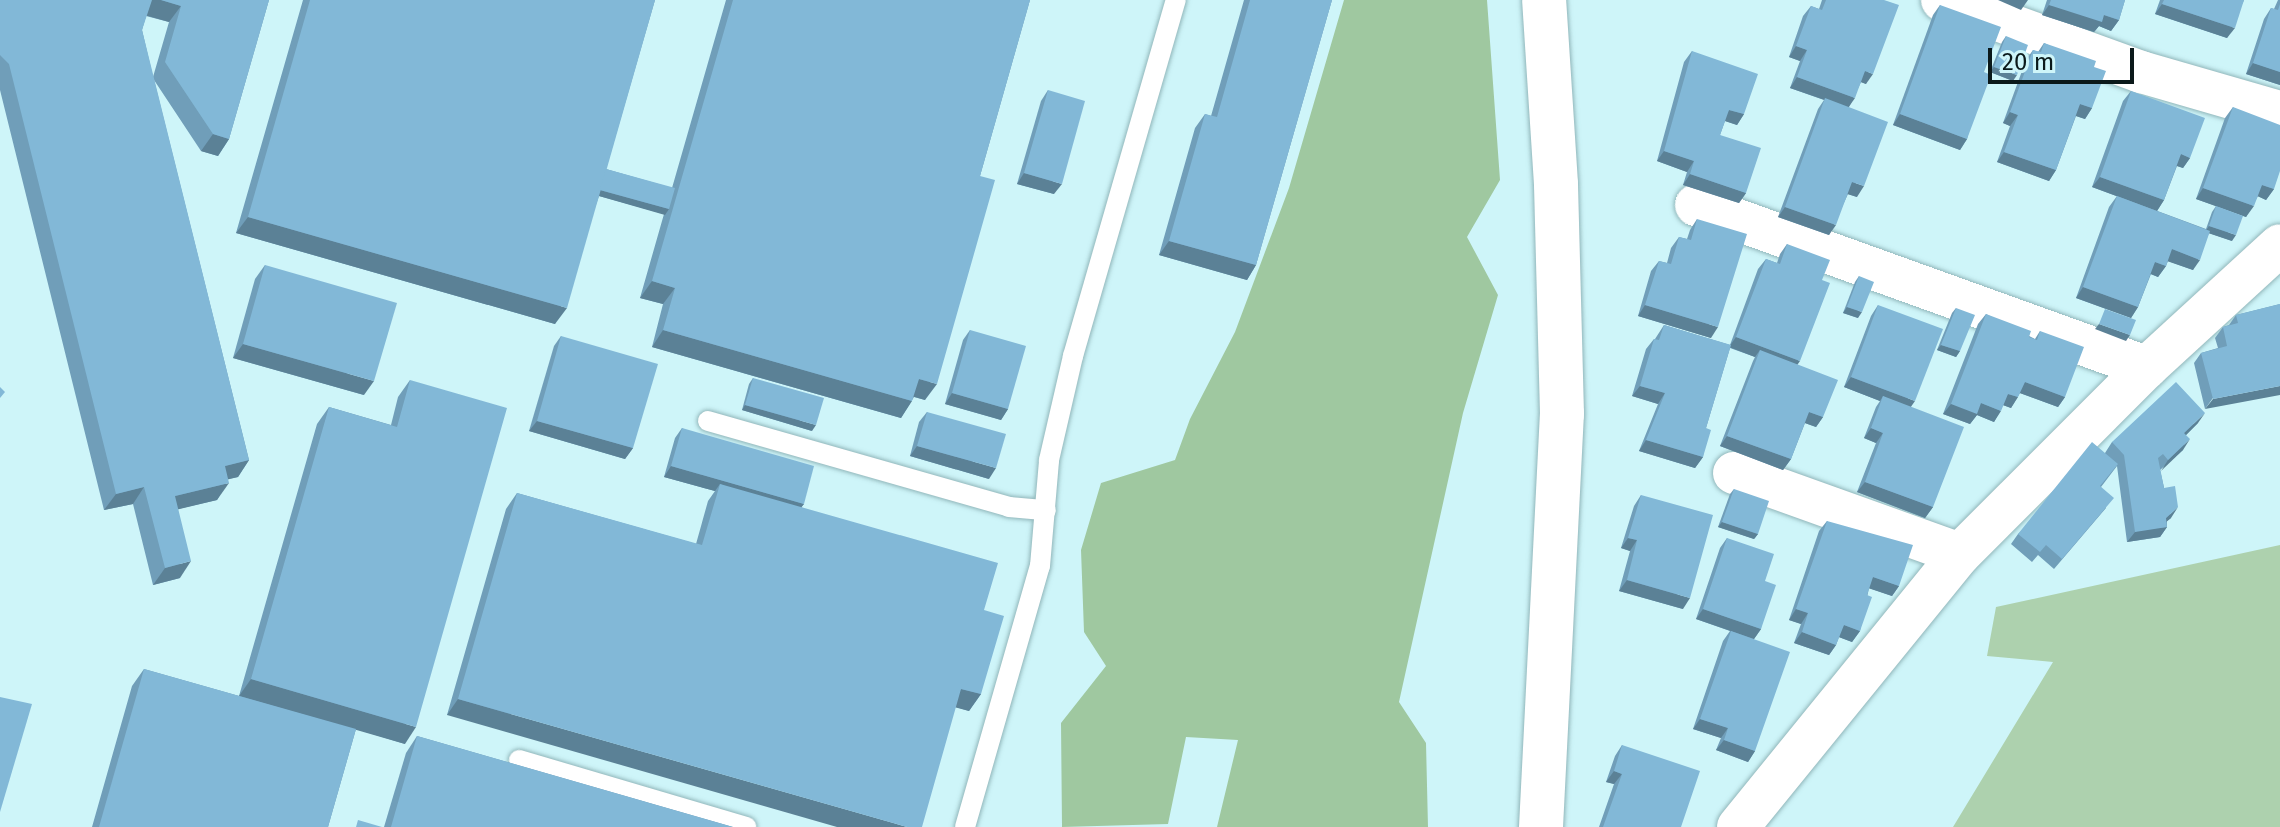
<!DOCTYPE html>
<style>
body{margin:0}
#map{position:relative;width:2280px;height:827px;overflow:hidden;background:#cef5f9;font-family:"Fira Sans",sans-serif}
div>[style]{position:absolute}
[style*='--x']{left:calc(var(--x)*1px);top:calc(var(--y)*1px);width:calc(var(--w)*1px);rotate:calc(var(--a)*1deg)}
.green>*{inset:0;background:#add1ae}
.forest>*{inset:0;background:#9fc8a0}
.roads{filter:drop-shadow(0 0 2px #91b6ba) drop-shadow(0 0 2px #91b6ba)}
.service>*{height:20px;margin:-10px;padding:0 10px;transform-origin:10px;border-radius:10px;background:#fff}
.minor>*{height:42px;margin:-21px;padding:0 21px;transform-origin:21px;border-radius:21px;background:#fff}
.tertiary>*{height:44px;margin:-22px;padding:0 22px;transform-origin:22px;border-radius:22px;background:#fff}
.wall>*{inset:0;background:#709eb9}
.shaded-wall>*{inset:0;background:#5b8196}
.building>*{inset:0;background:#82b8d7}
span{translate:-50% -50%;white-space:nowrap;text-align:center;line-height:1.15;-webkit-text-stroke:8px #cef5f9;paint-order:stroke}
.scale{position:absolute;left:1988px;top:48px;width:146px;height:36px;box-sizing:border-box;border:4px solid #0b191a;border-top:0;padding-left:10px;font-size:24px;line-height:28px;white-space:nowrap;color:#0b191a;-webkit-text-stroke:6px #cef5f9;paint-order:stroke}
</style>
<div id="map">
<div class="green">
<i style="clip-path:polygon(2280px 545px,2280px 827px,1953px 827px,2053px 662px,1987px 656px,1996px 607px)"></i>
</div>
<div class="forest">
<i style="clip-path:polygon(1344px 0,1487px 0,1500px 180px,1467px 237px,1498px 295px,1463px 413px,1399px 702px,1426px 743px,1428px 827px,1217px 827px,1238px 740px,1186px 737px,1168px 824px,1062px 827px,1061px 723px,1106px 666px,1084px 632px,1081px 550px,1101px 483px,1175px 460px,1190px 419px,1235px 332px,1289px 188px)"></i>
</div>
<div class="roads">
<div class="service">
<i style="--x:708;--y:421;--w:313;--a:15.9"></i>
<i style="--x:1009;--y:507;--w:37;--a:5"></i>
<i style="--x:519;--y:760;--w:237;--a:16.4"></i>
<i style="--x:965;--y:827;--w:272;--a:-74"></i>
<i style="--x:1040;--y:566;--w:106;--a:-85.1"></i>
<i style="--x:1049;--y:460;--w:107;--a:-77"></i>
<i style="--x:1073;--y:356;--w:371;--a:-73.9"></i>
</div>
<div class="minor">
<i style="--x:1942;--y:0;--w:212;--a:19.9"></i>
<i style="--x:2141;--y:72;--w:145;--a:16.1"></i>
<i style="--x:1696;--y:205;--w:479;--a:19.8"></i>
<i style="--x:1734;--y:473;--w:240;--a:19.7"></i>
<i style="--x:1738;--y:827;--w:352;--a:-50.9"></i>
<i style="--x:1960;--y:554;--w:264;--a:-45"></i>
<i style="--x:2147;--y:367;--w:180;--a:-42.5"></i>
</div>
<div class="tertiary">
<i style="--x:1541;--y:827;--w:414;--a:-87.1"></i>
<i style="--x:1562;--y:414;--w:230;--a:-91.5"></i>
<i style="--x:1556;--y:184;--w:184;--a:-93.7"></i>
</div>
</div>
<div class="wall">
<i style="clip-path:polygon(evenodd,0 0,269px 0,229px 139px,218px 156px,201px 151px,154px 80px,249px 460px,238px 477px,228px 479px,217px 500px,178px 509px,180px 578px,153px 585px,133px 504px,104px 510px,0 90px,0 0,146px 16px,169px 22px,153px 77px,142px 30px,146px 16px)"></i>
<i style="clip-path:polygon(303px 0,655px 0,606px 169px,672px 188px,726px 0,1030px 0,980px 176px,925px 400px,914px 397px,901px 418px,652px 347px,663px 304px,640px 298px,664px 214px,599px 196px,555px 324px,236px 233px)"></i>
<i style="clip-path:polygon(1244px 0,1332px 0,1256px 265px,1247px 280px,1159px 255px,1195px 128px,1205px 114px,1211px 116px)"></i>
<i style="clip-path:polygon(1822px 0,1884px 0,1866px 84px,1861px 82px,1849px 107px,1857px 197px,1848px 194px,1829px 235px,1778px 217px,1818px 109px,1824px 100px,1790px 88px,1800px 61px,1789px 57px,1803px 16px,1811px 6px,1819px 9px)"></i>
<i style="clip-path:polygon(2047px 0,2125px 0,2119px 20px,2111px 31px,2099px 26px,2094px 32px,2042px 15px)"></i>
<i style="clip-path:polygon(2160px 0,2244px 0,2227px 38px,2155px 14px)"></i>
<i style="clip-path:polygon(2278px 0,2280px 0,2280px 85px,2246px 74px,2264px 19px,2271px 8px,2274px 9px)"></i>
<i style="clip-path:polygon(1940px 5px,1984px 72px,1967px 139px,1960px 150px,1893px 125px,1933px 15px)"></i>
<i style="clip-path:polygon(2006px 36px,2013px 81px,1990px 72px,2002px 42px)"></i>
<i style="clip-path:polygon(2044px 43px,2094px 67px,2092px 108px,2085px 119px,2076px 116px,2056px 170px,2049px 181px,1997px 162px,2010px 126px,2003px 123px,2026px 60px,2033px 50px,2038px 52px)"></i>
<i style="clip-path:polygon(1692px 51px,1744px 114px,1737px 125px,1725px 121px,1720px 135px,1746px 193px,1739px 203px,1683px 185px,1687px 172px,1657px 161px,1684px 62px)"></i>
<i style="clip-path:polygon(1048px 90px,1054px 194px,1017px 184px,1041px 101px)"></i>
<i style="clip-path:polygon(2131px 91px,2190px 158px,2183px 168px,2177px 166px,2164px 200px,2157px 211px,2092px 187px,2123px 101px)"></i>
<i style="clip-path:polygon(2233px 107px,2274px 189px,2266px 200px,2258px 196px,2246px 217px,2218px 207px,2232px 241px,2209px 233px,2193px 270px,2168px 261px,2166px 266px,2158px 277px,2151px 274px,2138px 307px,2131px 318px,2076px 298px,2109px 207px,2117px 196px,2206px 229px,2212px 212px,2216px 206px,2196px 199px,2225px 118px)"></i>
<i style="clip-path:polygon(1697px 219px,1711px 338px,1638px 316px,1651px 271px,1659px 261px,1667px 263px,1671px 248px,1679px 237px,1687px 239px,1690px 230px)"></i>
<i style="clip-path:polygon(1787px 244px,1822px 280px,1797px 365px,1823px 417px,1816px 427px,1805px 423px,1791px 459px,1783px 470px,1720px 446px,1753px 361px,1755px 357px,1730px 348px,1706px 428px,1703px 457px,1695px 468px,1639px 451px,1658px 404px,1632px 396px,1646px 349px,1654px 339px,1655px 339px,1664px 325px,1730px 345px,1758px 269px,1766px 259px,1777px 263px,1780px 254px)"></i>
<i style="clip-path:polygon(265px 265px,364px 395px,233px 358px,255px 279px)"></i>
<i style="clip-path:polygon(1859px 276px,1858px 318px,1843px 313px,1855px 282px)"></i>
<i style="clip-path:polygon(2280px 304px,2205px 409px,2194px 363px,2201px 353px,2218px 348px,2215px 338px,2223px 327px,2229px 325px,2236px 315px)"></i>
<i style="clip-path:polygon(1878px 305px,1911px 407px,1933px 507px,1925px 518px,1857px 492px,1876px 443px,1864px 438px,1876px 407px,1880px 401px,1844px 387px,1871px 316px)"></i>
<i style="clip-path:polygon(1956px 308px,1960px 351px,1956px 357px,1937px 350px,1952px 313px)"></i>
<i style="clip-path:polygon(1986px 314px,2035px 339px,2040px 331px,2065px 397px,2058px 407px,2020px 393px,2011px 408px,2003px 405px,1994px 422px,1977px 415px,1970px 424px,1943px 414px,1978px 324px)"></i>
<i style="clip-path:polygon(970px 330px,1008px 409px,1001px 420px,945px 404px,963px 340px)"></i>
<i style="clip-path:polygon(561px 336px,633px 448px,625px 459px,529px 431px,554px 346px)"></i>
<i style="clip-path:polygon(753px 378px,812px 431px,742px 410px,749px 384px)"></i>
<i style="clip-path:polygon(410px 380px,405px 744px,356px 729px,328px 827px,92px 827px,132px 686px,144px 669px,239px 696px,317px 424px,329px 407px,391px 425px,398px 397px)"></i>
<i style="clip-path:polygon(927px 412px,989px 479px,910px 456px,919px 422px)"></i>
<i style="clip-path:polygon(2198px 423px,2186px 435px,2183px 450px,2160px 470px,2171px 518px,2167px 521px,2167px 527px,2160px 537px,2127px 542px,2117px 466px,2101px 487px,2106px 508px,2054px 569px,2038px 555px,2032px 562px,2011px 544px,2018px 534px,2105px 453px,2112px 442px)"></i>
<i style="clip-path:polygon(682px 428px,804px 504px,801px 507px,984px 610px,981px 694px,969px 711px,956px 707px,447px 715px,506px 509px,517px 493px,696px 544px,708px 501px,715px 491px,664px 477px,675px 438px)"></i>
<i style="clip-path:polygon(1734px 489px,1758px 534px,1754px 539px,1718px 527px,1730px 494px)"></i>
<i style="clip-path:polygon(1641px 495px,1683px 609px,1619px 591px,1630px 551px,1621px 548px,1634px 506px)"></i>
<i style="clip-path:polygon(1827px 521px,1899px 586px,1892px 596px,1869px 588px,1860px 631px,1852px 642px,1839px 637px,1836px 645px,1829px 655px,1794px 643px,1801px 624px,1789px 620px,1819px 531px)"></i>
<i style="clip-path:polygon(1727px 538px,1765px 581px,1761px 629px,1754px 639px,1755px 751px,1748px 762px,1716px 750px,1721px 738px,1693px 729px,1723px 641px,1730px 631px,1696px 619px,1720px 548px)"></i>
<i style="clip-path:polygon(417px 736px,733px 827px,384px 827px,406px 753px)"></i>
<i style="clip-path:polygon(1622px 745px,1681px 827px,1599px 827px,1614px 784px,1606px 782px,1615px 756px)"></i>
</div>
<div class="shaded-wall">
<i style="clip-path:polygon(151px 0,161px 0,181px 6px,169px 22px,141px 14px)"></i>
<i style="clip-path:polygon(1998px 0,2028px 0,2021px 10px)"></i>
<i style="clip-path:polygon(2162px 4px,2235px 28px,2227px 38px,2155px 14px)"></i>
<i style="clip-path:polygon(2049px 5px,2104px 15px,2119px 20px,2111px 31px,2099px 26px,2094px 32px,2042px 15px)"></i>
<i style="clip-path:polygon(1796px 46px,1807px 50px,1800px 61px,1789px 57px)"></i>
<i style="clip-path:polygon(2253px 63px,2280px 72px,2280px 85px,2246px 74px)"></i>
<i style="clip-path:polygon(1994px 67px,2017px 75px,2013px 81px,1990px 72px)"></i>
<i style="clip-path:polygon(1865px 71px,1873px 74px,1866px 84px,1858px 81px)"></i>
<i style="clip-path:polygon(1797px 77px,1855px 98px,1848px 108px,1790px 88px)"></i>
<i style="clip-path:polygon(2080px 104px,2092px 108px,2085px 119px,2073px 115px)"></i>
<i style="clip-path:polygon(1729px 110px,1744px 114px,1737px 125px,1722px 120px)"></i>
<i style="clip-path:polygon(2010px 112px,2018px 115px,2010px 126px,2003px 123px)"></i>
<i style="clip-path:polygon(1900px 114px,1967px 139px,1960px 150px,1893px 125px)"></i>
<i style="clip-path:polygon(213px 134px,229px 139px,218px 156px,201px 151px)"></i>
<i style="clip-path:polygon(1664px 151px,1694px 161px,1687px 172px,1657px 161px)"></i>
<i style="clip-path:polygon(2004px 152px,2056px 170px,2049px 181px,1997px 162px)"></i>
<i style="clip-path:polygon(2181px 154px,2190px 158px,2183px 168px,2174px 165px)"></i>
<i style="clip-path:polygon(1024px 173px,1062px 184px,1054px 194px,1017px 184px)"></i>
<i style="clip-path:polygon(1690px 174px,1746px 193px,1739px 203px,1683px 185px)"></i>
<i style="clip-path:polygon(2100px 177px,2164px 200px,2157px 211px,2092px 187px)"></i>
<i style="clip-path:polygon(1852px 182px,1864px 186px,1857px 197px,1844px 193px)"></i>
<i style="clip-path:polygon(2262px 185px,2274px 189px,2266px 200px,2255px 195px)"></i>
<i style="clip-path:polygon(2203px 188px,2254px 206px,2246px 217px,2196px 199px)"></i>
<i style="clip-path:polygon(596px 189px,669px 209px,665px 215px,592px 194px)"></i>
<i style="clip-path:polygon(1785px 207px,1836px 225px,1829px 235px,1778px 217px)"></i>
<i style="clip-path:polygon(248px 217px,567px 308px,555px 324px,236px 233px)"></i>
<i style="clip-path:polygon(2209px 226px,2236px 235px,2232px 241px,2205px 232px)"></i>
<i style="clip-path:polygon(1169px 241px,1256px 265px,1247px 280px,1159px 255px)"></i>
<i style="clip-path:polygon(2172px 249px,2200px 260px,2193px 270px,2164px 260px)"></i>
<i style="clip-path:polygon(2155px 262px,2166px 266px,2158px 277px,2148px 273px)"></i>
<i style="clip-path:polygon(652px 281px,675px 288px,663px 304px,640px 298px)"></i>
<i style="clip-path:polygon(2083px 287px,2138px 307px,2131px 318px,2076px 298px)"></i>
<i style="clip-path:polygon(1645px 305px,1718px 327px,1711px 338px,1638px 316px)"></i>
<i style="clip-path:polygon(1847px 307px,1862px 312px,1858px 318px,1843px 313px)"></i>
<i style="clip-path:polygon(2099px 324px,2130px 335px,2126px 341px,2095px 329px)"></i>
<i style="clip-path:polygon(663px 330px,912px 401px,901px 418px,652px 347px)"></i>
<i style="clip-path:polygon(1736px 337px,1800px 361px,1793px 371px,1760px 350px,1755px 357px,1729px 347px)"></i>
<i style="clip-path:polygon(243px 344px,374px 381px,364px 395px,233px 358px)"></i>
<i style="clip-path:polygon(1941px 345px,1960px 351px,1956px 357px,1937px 350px)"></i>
<i style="clip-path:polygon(1851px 377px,1915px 401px,1908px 411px,1883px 396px,1880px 401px,1844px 387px)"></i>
<i style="clip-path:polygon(919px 379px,937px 384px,925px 400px,908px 395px)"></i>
<i style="clip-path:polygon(2025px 382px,2065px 397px,2058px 407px,2017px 392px)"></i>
<i style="clip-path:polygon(1640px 386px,1665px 393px,1658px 404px,1632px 396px)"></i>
<i style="clip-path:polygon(2280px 386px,2280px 395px,2205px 409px,2213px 399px)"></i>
<i style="clip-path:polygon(952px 393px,1008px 409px,1001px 420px,945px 404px)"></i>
<i style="clip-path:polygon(2008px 394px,2018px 397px,2011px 408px,2000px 404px)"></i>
<i style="clip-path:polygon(1981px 403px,2001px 411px,1994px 422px,1977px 415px,1970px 424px,1943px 414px,1951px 404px)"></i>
<i style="clip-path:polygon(745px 405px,816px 425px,812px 431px,742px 410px)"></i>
<i style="clip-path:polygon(1809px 412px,1823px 417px,1816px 427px,1802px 422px)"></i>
<i style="clip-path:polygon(2205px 413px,2198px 423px,2177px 444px,2184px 433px)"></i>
<i style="clip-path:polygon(537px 421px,633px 448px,625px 459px,529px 431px)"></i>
<i style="clip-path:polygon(1871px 428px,1883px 433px,1876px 443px,1864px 438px)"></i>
<i style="clip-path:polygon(1727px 436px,1791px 459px,1783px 470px,1720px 446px)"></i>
<i style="clip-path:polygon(2190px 439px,2183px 450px,2161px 471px,2168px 460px)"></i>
<i style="clip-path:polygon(1646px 440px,1703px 457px,1695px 468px,1639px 451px)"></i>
<i style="clip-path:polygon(917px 446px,996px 468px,989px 479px,910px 456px)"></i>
<i style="clip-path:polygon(249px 460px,238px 477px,213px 483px,225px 466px)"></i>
<i style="clip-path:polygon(671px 466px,804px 504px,796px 514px,720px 484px,715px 491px,664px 477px)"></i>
<i style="clip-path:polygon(1865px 482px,1933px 507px,1925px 518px,1857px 492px)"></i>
<i style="clip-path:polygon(229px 483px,217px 500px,163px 513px,175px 496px)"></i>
<i style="clip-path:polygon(144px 487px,133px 504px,104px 510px,116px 494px)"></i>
<i style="clip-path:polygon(2178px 507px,2171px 518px,2159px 528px,2167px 527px,2160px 537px,2127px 542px,2135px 532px,2166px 518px)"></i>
<i style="clip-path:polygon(1722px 522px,1758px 534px,1754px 539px,1718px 527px)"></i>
<i style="clip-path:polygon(1628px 538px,1637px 540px,1630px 551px,1621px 548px)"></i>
<i style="clip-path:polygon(191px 561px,180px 578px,153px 585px,165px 568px)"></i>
<i style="clip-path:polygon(1873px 577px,1899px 586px,1892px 596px,1865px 587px)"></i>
<i style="clip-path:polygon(1627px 580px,1690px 598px,1683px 609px,1619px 591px)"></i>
<i style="clip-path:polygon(1703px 609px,1761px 629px,1754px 639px,1696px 619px)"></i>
<i style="clip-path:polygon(1796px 609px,1808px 613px,1801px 624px,1789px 620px)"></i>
<i style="clip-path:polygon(1844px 625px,1860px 631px,1852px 642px,1836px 636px)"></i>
<i style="clip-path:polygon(1802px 632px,1836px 645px,1829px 655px,1794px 643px)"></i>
<i style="clip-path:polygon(251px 679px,416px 727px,405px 744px,239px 696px)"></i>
<i style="clip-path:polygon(961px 689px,981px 694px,969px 711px,950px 706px)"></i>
<i style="clip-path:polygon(458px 699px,907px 827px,837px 827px,447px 715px)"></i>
<i style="clip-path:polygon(1700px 719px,1728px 728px,1721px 738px,1693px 729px)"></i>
<i style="clip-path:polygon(1724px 740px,1755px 751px,1748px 762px,1716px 750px)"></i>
<i style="clip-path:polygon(1614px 771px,1622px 774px,1614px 784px,1606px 782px)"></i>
</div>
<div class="building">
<i style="clip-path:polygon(0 0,152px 0,142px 30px,249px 460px,225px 466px,229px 483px,175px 496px,191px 561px,165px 568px,144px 487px,116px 494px,9px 64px,0 55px)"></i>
<i style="clip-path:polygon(161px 0,269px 0,229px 139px,213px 134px,165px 62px,181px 6px)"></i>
<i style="clip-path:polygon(310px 0,655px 0,567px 308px,248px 217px)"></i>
<i style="clip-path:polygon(733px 0,1030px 0,980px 176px,995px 180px,937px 384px,919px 379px,912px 401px,663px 330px,675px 288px,652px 281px)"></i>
<i style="clip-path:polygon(1250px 0,1332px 0,1256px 265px,1169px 241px,1205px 114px,1217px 117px)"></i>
<i style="clip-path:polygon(1826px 0,1884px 0,1899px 5px,1873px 74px,1865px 71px,1855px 98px,1797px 77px,1807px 50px,1796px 46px,1811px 6px,1822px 10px)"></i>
<i style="clip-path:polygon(2051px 0,2125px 0,2119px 20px,2104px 15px,2102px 22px,2049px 5px)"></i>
<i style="clip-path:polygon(2164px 0,2244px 0,2235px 28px,2162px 4px)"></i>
<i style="clip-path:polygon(2280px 4px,2280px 72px,2253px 63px,2271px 8px,2278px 10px)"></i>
<i style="clip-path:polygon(1940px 5px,2001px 27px,1984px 72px,1991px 75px,1967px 139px,1900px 114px)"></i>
<i style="clip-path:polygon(2006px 36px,2028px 45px,2017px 75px,1994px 67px)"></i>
<i style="clip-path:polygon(2044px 43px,2096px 61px,2094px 67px,2106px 71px,2092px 108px,2080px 104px,2056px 170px,2004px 152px,2018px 115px,2010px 112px,2033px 50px,2041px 52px)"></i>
<i style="clip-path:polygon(1692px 51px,1758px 74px,1744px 114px,1729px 110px,1720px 135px,1761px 148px,1746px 193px,1690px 174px,1694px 161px,1664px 151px)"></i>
<i style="clip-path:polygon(1048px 90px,1085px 101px,1062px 184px,1024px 173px)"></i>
<i style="clip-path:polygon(2131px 91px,2205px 118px,2190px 158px,2181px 154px,2164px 200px,2100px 177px)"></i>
<i style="clip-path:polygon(1825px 98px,1888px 122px,1864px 186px,1852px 182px,1836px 225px,1785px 207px)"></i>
<i style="clip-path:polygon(2233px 107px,2280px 125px,2280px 171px,2274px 189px,2262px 185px,2254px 206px,2203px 188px)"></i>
<i style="clip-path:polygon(606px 169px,675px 188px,669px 209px,600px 190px)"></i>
<i style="clip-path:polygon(2117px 196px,2210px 231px,2200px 260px,2172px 249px,2166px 266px,2155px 262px,2138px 307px,2083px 287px)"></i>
<i style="clip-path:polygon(2216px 206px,2243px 216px,2236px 235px,2209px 226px)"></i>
<i style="clip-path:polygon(1697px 219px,1747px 234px,1718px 327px,1645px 305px,1659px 261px,1671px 264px,1679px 237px,1691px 240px)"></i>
<i style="clip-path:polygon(1787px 244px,1830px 260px,1822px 280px,1830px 283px,1800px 361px,1736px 337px,1766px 259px,1780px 264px)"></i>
<i style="clip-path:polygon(265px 265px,397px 303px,374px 381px,243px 344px)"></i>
<i style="clip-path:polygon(1859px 276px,1874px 282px,1862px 312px,1847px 307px)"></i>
<i style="clip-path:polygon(2280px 304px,2280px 386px,2213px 399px,2201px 353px,2227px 346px,2223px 327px,2238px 323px,2236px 315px)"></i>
<i style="clip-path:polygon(1878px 305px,1943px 329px,1915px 401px,1851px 377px)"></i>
<i style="clip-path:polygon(1956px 308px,1975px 315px,1960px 351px,1941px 345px)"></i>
<i style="clip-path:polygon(2105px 309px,2136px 320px,2130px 335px,2099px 324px)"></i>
<i style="clip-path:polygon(1986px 314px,2031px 331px,2029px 337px,2037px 340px,2040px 331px,2084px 347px,2065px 397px,2025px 382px,2018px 397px,2008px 394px,2001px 411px,1981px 403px,1977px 414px,1951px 404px)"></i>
<i style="clip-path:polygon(1664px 325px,1731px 345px,1706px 428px,1711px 430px,1703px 457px,1646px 440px,1665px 393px,1640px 386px,1654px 339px,1659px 340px)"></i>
<i style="clip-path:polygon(970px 330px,1026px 346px,1008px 409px,952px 393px)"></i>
<i style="clip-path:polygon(561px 336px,658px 364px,633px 448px,537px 421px)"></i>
<i style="clip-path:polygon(1760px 350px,1838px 380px,1823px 417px,1809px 412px,1791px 459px,1727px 436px)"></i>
<i style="clip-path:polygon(753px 378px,824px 398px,816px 425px,745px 405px)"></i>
<i style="clip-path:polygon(410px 380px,507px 408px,416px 727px,251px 679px,329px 407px,397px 427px)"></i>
<i style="clip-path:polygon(2176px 382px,2205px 413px,2184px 433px,2190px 439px,2168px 460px,2163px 454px,2158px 458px,2164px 488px,2175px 486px,2178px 507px,2166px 518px,2167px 527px,2135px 532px,2124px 455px,2112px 442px)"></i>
<i style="clip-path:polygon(0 387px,5px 392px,0 398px)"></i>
<i style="clip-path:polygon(1883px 396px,1964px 427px,1933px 507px,1865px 482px,1883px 433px,1871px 428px)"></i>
<i style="clip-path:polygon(927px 412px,1006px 434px,996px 468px,917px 446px)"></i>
<i style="clip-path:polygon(682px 428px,814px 466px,804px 504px,671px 466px)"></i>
<i style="clip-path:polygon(2092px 442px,2118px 464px,2100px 486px,2114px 498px,2062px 559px,2046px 545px,2040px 552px,2018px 534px)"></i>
<i style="clip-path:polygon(720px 484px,998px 563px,984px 610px,1004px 616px,981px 694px,961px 689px,922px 827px,907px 827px,458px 699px,517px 493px,702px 545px)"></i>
<i style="clip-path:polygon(1734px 489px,1769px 501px,1758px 534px,1722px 522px)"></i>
<i style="clip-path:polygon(1641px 495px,1713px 515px,1690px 598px,1627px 580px,1637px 540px,1628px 538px)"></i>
<i style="clip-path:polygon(1827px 521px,1913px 545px,1899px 586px,1873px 577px,1867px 595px,1872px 597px,1860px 631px,1844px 625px,1836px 645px,1802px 632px,1808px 613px,1796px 609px)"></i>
<i style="clip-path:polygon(1727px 538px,1774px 554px,1765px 581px,1776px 585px,1761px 629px,1703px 609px)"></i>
<i style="clip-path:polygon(1731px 631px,1790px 652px,1755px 751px,1724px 740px,1728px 728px,1700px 719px)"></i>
<i style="clip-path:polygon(144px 669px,356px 729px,328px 827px,99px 827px)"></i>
<i style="clip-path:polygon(0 697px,32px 704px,0 812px)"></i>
<i style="clip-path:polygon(417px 736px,733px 827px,391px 827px)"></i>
<i style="clip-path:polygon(1622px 745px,1700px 771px,1681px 827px,1603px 827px,1622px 774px,1614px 771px)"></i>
<i style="clip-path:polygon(358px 820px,382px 827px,356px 827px)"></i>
</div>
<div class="scale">20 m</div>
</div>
